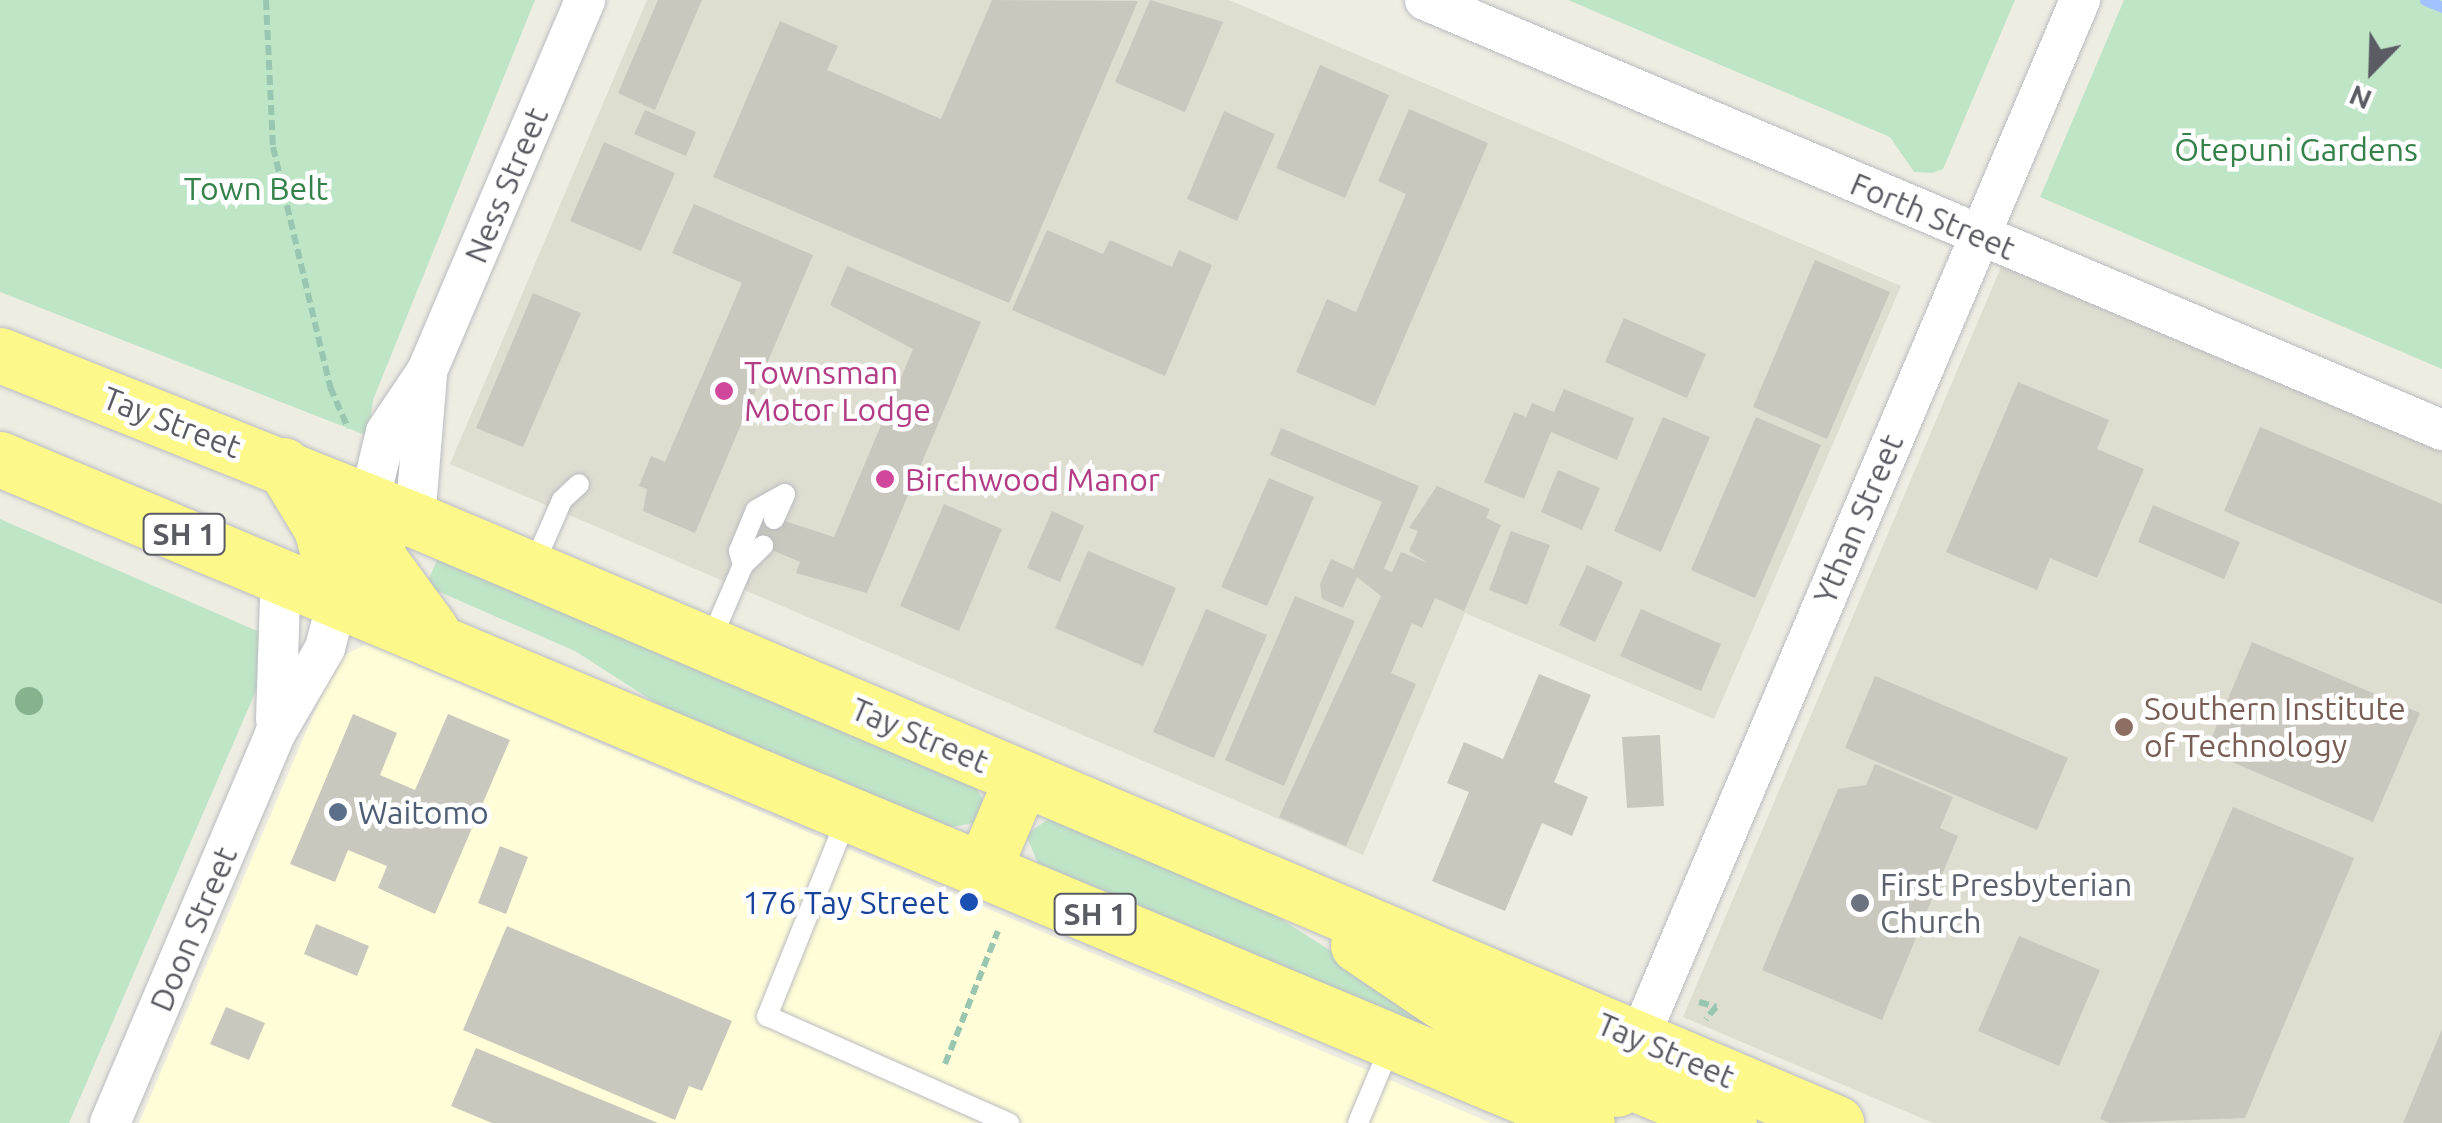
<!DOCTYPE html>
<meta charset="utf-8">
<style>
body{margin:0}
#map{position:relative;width:2442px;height:1123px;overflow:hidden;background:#edede2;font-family:Ubuntu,sans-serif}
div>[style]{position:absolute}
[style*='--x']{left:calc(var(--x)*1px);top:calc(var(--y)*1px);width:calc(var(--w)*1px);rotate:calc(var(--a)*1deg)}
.commercial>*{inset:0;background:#fefdd7}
.education>*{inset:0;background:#ddddd0}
.green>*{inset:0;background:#bfe5c7}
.stream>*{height:11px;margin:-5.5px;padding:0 5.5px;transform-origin:5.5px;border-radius:5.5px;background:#a1c1ff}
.building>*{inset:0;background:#c8c8be}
.path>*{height:6px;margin-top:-3px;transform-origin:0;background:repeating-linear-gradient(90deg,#98c6b0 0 10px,transparent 0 15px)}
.roads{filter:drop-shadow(0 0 2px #babbc1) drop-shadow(0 0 2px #babbc1)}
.lane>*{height:20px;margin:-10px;padding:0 10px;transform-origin:10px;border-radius:10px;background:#fff}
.street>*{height:40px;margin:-20px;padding:0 20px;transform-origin:20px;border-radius:20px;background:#fff}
.highway>*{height:55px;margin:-27.5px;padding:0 27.5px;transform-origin:27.5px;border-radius:27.5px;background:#fcf98a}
.trees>*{width:28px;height:28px;margin:-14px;border-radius:50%;background:#87b28e}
.dots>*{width:28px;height:28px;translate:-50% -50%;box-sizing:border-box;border:5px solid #fff;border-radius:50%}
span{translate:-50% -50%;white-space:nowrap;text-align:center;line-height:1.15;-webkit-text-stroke:9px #fff;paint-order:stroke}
.shield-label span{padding:2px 8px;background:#fff;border:2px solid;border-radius:8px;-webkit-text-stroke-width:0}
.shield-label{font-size:30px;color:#5b5c63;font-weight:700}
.park-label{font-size:32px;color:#348149}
.street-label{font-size:32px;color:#5b5c63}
.hotel-label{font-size:32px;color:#b23c85}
.left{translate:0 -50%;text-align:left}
.education-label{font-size:32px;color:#785e54}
.service-label{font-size:32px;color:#4e5e75}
.worship-label{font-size:32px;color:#5b616d}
.transit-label{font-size:32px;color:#164399}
.right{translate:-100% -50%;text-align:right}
.north{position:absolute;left:2322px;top:20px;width:100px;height:100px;-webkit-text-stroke:8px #fff;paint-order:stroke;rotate:203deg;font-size:28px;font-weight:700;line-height:40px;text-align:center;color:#5b5c63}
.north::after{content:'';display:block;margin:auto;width:35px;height:45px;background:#5b5c63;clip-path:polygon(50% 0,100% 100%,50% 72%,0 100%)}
</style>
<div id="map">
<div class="commercial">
<i style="clip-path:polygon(376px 639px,416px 665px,1491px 1123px,139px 1123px,337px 659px)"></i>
</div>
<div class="education">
<i style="clip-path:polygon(647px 0,1229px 0,1901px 286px,1714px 719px,1465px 613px,1363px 855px,450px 464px)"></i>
<i style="clip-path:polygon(2007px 253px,2442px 438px,2442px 1123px,1933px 1123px,1683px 1017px)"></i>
</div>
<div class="green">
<i style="clip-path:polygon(0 0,535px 0,373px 400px,368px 436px,0 292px)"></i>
<i style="clip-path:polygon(1568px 0,2015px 0,1943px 169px,1933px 173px,1914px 172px,1890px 137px)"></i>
<i style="clip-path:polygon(2124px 0,2442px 0,2442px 369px,2040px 197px)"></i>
<i style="clip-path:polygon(0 519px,278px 640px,69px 1123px,0 1123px)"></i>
<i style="clip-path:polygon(439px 555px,975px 785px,983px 800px,974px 823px,947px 828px,659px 705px,575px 651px,426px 586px)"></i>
<i style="clip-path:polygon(1051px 817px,1243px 895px,1476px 1043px,1539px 1073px,1039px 866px,1026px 835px)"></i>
</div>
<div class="stream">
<i style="--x:2425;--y:0;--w:18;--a:22"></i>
</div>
<div class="building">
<i style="clip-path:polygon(658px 0,702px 0,655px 110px,618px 93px)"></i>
<i style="clip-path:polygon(992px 0,1138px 1px,1009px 303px,713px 177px,780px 21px,838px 46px,827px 70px,941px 119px)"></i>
<i style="clip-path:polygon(1150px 0,1223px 22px,1185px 112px,1115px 82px)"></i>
<i style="clip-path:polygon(1320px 65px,1389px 95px,1345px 198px,1276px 168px)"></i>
<i style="clip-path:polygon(1409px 109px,1488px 143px,1375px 406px,1296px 372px,1327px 299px,1356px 312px,1406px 194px,1378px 181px)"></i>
<i style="clip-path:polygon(645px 110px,696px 132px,686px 156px,634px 134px)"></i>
<i style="clip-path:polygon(1224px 111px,1275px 134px,1237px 221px,1187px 199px)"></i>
<i style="clip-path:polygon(604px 142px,675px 173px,641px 251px,570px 221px)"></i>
<i style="clip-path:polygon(694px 204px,813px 255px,695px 533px,643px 511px,647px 489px,639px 486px,651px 456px,665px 462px,742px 283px,672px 253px)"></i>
<i style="clip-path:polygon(1047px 230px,1103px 254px,1110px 240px,1172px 267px,1179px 250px,1212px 265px,1165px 376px,1012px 310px)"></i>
<i style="clip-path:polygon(1815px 260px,1890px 292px,1827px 439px,1753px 407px)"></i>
<i style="clip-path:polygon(847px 266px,981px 322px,867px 593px,796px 573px,800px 562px,751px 541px,763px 514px,834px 537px,913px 349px,830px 305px)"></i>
<i style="clip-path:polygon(533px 293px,581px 313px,523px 447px,476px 428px)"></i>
<i style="clip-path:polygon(1624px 318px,1706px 354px,1687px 398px,1605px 362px)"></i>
<i style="clip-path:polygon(2018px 382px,2109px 420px,2097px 449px,2144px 469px,2097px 578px,2050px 558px,2037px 590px,1946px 552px)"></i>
<i style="clip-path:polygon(1564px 389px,1634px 418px,1617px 460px,1551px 432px,1524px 499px,1484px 482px,1514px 412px,1526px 417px,1532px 403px,1554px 412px)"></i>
<i style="clip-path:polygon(1663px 417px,1710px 437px,1661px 552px,1614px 531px)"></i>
<i style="clip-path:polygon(1756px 417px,1821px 445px,1755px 598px,1691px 570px)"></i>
<i style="clip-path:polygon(2260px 427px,2442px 504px,2442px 604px,2224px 511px)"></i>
<i style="clip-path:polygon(1281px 428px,1419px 486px,1384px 569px,1392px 572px,1401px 552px,1428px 563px,1409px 551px,1418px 531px,1409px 528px,1437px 486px,1490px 509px,1486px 518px,1501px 525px,1464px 611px,1435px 598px,1422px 628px,1412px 623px,1391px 673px,1416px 684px,1346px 846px,1279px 817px,1381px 596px,1357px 577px,1343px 608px,1322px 599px,1320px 584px,1331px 559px,1353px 569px,1382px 502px,1270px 455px)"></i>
<i style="clip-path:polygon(1558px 470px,1600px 488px,1582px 530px,1541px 512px)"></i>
<i style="clip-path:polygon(1269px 478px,1314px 497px,1267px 606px,1221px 587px)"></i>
<i style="clip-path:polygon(944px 504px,1002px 529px,959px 631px,900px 606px)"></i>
<i style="clip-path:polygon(2153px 505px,2240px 542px,2224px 579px,2138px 542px)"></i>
<i style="clip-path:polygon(1052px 511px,1084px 526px,1060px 582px,1027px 568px)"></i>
<i style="clip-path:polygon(1511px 531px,1550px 545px,1527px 605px,1489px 590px)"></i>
<i style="clip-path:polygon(1088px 551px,1176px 588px,1143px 666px,1055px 628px)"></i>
<i style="clip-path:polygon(1587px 565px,1623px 582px,1595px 642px,1559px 625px)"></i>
<i style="clip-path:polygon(1295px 596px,1355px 621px,1284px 786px,1225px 760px)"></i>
<i style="clip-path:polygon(1206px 609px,1267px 635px,1214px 758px,1153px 732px)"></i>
<i style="clip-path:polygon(1641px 609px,1721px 644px,1701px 691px,1620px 656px)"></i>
<i style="clip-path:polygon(2252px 642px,2420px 713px,2373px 822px,2206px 751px)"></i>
<i style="clip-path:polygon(1539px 674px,1591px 695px,1554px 782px,1588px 797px,1572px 836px,1542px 823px,1505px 911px,1432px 881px,1469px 792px,1447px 783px,1464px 742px,1503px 759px)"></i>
<i style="clip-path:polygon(1875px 676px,2068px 758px,2037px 830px,1845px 748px)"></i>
<i style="clip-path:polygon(353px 714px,397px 733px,380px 775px,415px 790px,448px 714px,510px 740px,435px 914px,378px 888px,387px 866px,348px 850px,335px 882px,290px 864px)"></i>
<i style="clip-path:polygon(1660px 735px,1664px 806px,1627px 808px,1622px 737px)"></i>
<i style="clip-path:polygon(1875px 764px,1953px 797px,1940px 828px,1958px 836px,1882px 1020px,1762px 970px,1838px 789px,1866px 785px)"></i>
<i style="clip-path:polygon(2233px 807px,2354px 858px,2245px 1118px,2110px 1123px,2100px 1119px)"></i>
<i style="clip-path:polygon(500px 846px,528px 857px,506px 914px,478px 903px)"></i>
<i style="clip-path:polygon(316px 924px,369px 946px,357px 976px,304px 954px)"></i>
<i style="clip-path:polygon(507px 926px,732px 1021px,702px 1091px,689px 1086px,675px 1120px,463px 1030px)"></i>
<i style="clip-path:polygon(2019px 936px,2100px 970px,2059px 1066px,1978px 1031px)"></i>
<i style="clip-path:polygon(226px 1007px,265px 1023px,249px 1060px,210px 1044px)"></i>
<i style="clip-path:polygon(2442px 1029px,2442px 1123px,2403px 1123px)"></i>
<i style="clip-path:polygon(476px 1048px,658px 1123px,492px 1123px,451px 1106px)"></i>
</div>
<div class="path">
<i style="--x:266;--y:0;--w:147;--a:87.3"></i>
<i style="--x:273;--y:147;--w:247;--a:76.6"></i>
<i style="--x:330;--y:387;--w:45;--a:66.3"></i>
<i style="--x:1699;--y:1002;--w:18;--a:16"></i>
<i style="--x:1716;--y:1007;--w:16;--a:130"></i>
<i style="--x:945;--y:1064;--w:143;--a:-68.3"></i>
</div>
<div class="roads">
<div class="lane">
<i style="--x:774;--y:519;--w:27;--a:-66"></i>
<i style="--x:743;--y:565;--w:15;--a:-106"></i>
<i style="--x:739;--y:551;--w:44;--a:-67.5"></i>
<i style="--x:756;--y:510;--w:33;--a:-29"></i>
<i style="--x:532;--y:569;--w:75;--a:-66.5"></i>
<i style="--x:562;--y:500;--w:23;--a:-43"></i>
<i style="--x:709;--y:644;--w:86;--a:-66.7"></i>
<i style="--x:743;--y:565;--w:28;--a:-44"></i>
<i style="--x:848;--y:815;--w:217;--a:111.9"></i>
<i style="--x:767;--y:1016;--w:265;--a:23.9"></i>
<i style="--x:1358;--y:1123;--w:88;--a:-67.2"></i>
</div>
<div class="street">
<i style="--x:1425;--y:0;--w:1104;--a:22.92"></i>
<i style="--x:369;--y:502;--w:72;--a:-76.3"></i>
<i style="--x:386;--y:432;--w:73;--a:-56.1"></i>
<i style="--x:427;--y:371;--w:403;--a:-66.9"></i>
<i style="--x:415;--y:520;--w:145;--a:-85.3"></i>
<i style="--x:276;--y:720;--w:149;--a:-88.1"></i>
<i style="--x:1628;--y:1064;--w:1156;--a:-66.98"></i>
<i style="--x:110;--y:1123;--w:423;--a:-67"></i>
<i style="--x:275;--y:734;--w:99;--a:-59.8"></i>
<i style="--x:325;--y:648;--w:56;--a:-75.5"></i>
</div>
<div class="highway">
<i style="--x:0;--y:355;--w:447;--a:21.7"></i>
<i style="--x:415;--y:520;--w:1544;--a:22.99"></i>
<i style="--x:0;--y:459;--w:1720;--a:22.7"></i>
<i style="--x:283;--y:465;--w:74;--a:58.9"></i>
<i style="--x:321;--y:528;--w:68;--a:74.7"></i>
<i style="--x:369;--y:502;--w:58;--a:80"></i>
<i style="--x:379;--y:559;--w:88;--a:53.8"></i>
<i style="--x:984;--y:867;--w:97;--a:-66.9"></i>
<i style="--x:1358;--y:945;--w:152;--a:34"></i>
<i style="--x:1484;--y:1030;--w:145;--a:23.9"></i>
<i style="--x:1622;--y:1078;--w:116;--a:22.8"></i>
</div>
</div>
<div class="trees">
<i style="left:29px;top:701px"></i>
</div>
<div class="dots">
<i style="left:724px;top:391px;background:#d1479c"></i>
<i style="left:885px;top:479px;background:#d1479c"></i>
<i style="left:2124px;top:727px;background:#8d6e63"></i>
<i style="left:338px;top:812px;background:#5c6f8a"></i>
<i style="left:969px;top:902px;background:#1a4fb4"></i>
<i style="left:1860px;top:903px;background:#6b7280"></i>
</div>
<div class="shield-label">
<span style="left:184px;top:534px">SH 1</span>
<span style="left:1095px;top:914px">SH 1</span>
</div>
<div class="park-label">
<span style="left:2296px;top:149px">Ōtepuni Gardens</span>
<span style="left:256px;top:188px">Town Belt</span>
</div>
<div class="street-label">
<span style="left:506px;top:185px;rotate:-67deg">Ness Street</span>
<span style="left:1933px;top:216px;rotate:23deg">Forth Street</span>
<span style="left:172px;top:422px;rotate:21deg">Tay Street</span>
<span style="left:1858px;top:519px;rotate:-67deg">Ythan Street</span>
<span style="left:920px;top:735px;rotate:23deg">Tay Street</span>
<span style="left:193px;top:929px;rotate:-67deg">Doon Street</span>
<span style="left:1666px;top:1050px;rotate:23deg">Tay Street</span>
</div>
<div class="hotel-label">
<span class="left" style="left:744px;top:391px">Townsman<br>Motor Lodge</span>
<span class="left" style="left:905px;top:479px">Birchwood Manor</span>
</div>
<div class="education-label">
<span class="left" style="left:2144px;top:727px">Southern Institute<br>of Technology</span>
</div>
<div class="service-label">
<span class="left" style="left:358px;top:812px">Waitomo</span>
</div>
<div class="worship-label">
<span class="left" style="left:1880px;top:903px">First Presbyterian<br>Church</span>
</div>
<div class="transit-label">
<span class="right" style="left:949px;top:902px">176 Tay Street</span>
</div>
<div class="north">N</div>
</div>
